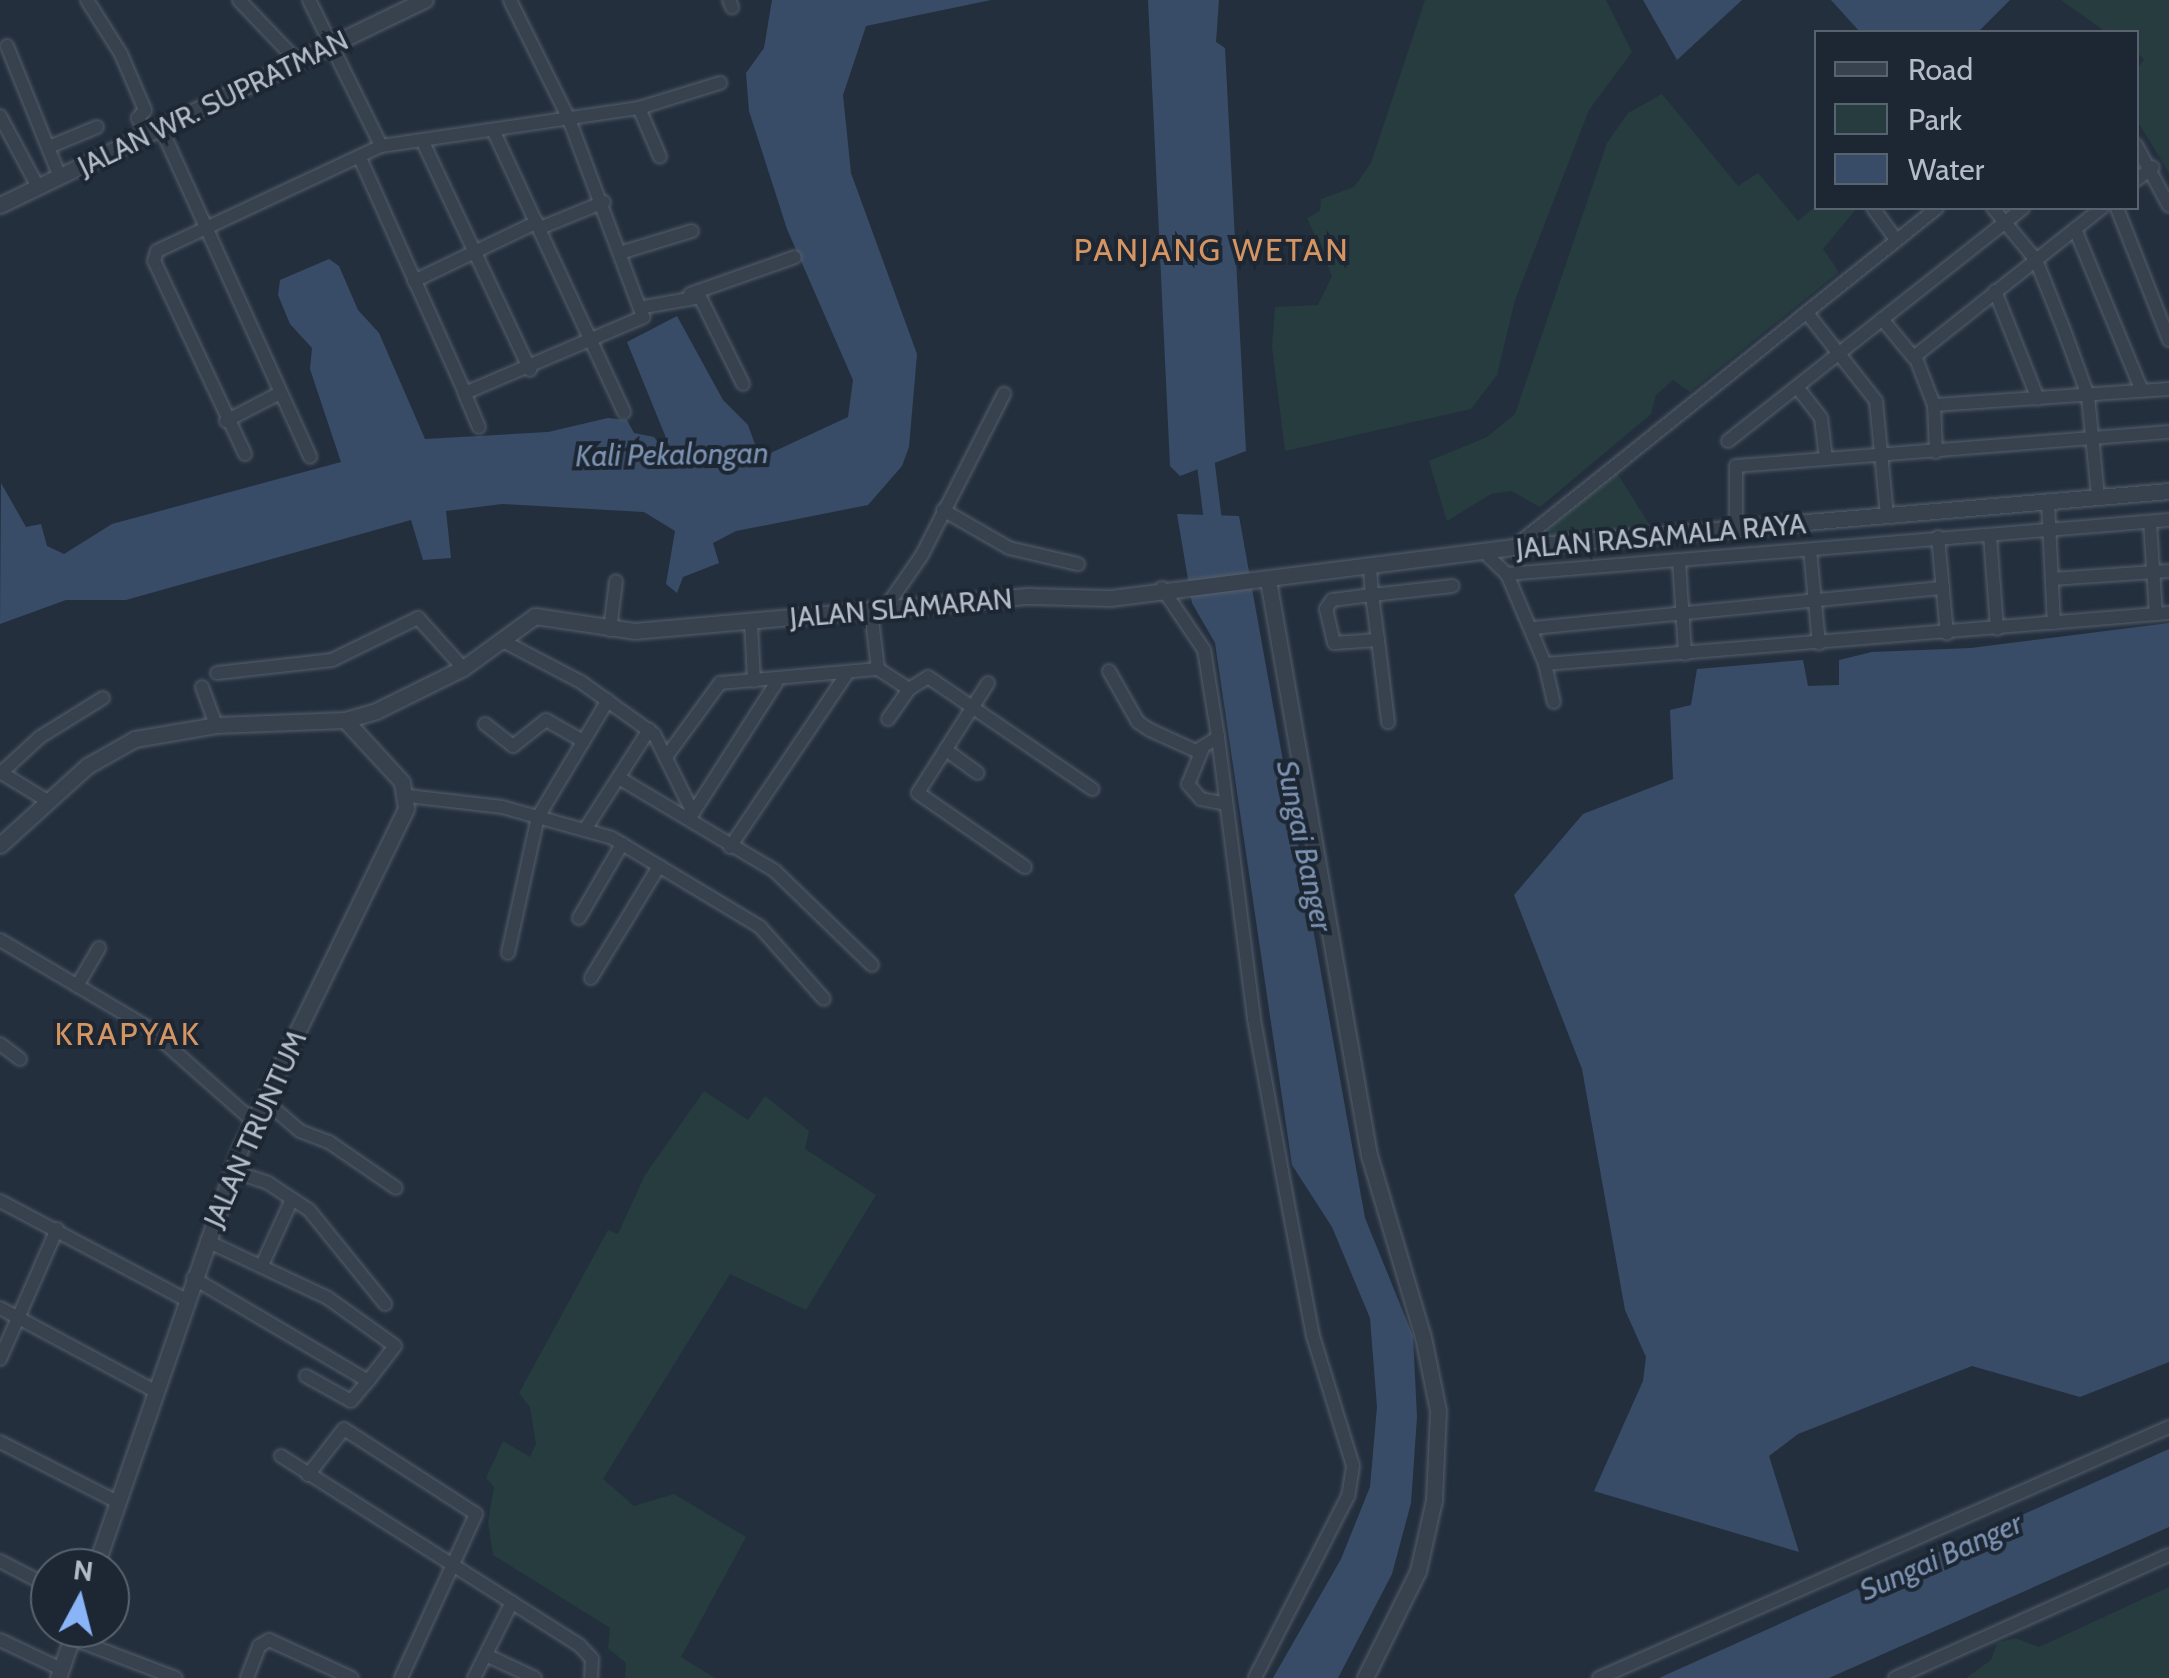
<!DOCTYPE html>
<style>
body{margin:0}
#map{position:relative;width:2169px;height:1678px;overflow:hidden;background:#242f3e;font-family:Cabin,sans-serif}
div>[style]{position:absolute}
[style*='--x']{left:calc(var(--x)*1px);top:calc(var(--y)*1px);width:calc(var(--w)*1px);rotate:calc(var(--a)*1deg)}
.green>*{inset:0;background:#263c3f}
.water>*{inset:0;background:#394c67}
.river>*{height:18px;margin:-9px;padding:0 9px;transform-origin:9px;border-radius:9px;background:#394c67}
.roads{filter:drop-shadow(0 0 2px #565f6c) drop-shadow(0 0 2px #565f6c)}
.minor>*{height:12px;margin:-6px;padding:0 6px;transform-origin:6px;border-radius:6px;background:#38414e}
.tertiary>*{height:15px;margin:-7.5px;padding:0 7.5px;transform-origin:7.5px;border-radius:7.5px;background:#38414e}
span{translate:-50% -50%;white-space:nowrap;text-align:center;line-height:1.15;-webkit-text-stroke:8px #1d2633;paint-order:stroke}
.street-label{font-size:28px;color:#b4bcc9}
.water-label{font-size:30px;color:#7c92b1;font-style:italic}
.quarter-label{font-size:32px;color:#d59563;letter-spacing:2.5px}
.legend{position:absolute;left:1814px;top:30px;width:325px;height:180px;box-sizing:border-box;background:#1d2633;border:2px solid #59626f;margin:0;padding:12px 18px;list-style:none;font-size:30px;color:#b4bcc9}
.legend li{display:flex;align-items:center;gap:20px;height:50px}
.legend b{width:50px;border:2px solid #59626f}
.north{position:absolute;left:30px;top:1548px;width:100px;height:100px;box-sizing:border-box;background:#1d2633;border:2px solid #59626f;border-radius:50%;rotate:7deg;font-size:28px;font-weight:700;line-height:40px;text-align:center;color:#b4bcc9}
.north::after{content:'';display:block;margin:auto;width:35px;height:45px;background:#8ab4f8;clip-path:polygon(50% 0,100% 100%,50% 72%,0 100%)}
</style>
<div id="map">
<div class="green">
<i style="clip-path:polygon(1425px 0,1606px 0,1632px 52px,1589px 110px,1515px 300px,1497px 375px,1471px 409px,1285px 451px,1272px 347px,1275px 307px,1318px 305px,1332px 276px,1307px 218px,1320px 211px,1321px 199px,1354px 187px,1371px 163px)"></i>
<i style="clip-path:polygon(2061px 0,2169px 0,2169px 173px,2137px 120px,2137px 70px,2144px 59px,2137px 53px,2136px 32px,2106px 32px)"></i>
<i style="clip-path:polygon(1662px 94px,1738px 186px,1758px 173px,1798px 221px,1816px 206px,1857px 208px,1823px 249px,1839px 272px,1690px 392px,1673px 380px,1656px 395px,1651px 414px,1540px 507px,1511px 491px,1491px 494px,1447px 521px,1429px 461px,1487px 437px,1515px 414px,1607px 143px,1628px 113px)"></i>
<i style="clip-path:polygon(1617px 473px,1654px 532px,1533px 543px,1538px 537px)"></i>
<i style="clip-path:polygon(704px 1091px,748px 1120px,765px 1096px,809px 1131px,805px 1149px,876px 1195px,806px 1310px,730px 1274px,603px 1479px,634px 1506px,674px 1494px,746px 1537px,681px 1657px,715px 1678px,625px 1678px,626px 1663px,608px 1648px,610px 1628px,493px 1555px,488px 1522px,494px 1487px,486px 1478px,503px 1441px,530px 1457px,536px 1444px,530px 1407px,519px 1393px,608px 1230px,618px 1234px,645px 1175px)"></i>
<i style="clip-path:polygon(2169px 1587px,2169px 1678px,1966px 1678px,1991px 1660px,1997px 1643px,2015px 1638px,2039px 1647px)"></i>
</div>
<div class="water">
<i style="clip-path:polygon(772px 0,991px 0,866px 26px,843px 95px,851px 173px,917px 354px,909px 447px,902px 466px,868px 505px,736px 531px,713px 543px,719px 563px,683px 577px,677px 593px,666px 584px,675px 531px,644px 512px,502px 504px,446px 511px,451px 558px,423px 560px,411px 520px,126px 600px,66px 600px,0 624px,1px 483px,26px 527px,41px 524px,47px 546px,64px 554px,112px 524px,341px 462px,310px 369px,312px 348px,290px 324px,278px 295px,280px 280px,329px 259px,339px 266px,358px 310px,379px 333px,425px 439px,548px 432px,608px 418px,627px 420px,634px 433px,654px 437px,665px 451px,671px 450px,627px 342px,677px 316px,723px 400px,748px 425px,760px 458px,848px 417px,853px 380px,787px 229px,749px 111px,746px 73px,764px 48px)"></i>
<i style="clip-path:polygon(1148px 0,1219px 0,1216px 42px,1225px 48px,1246px 451px,1180px 476px,1170px 466px)"></i>
<i style="clip-path:polygon(1643px 0,1742px 0,1677px 60px)"></i>
<i style="clip-path:polygon(1831px 0,2010px 0,1978px 32px,1860px 32px)"></i>
<i style="clip-path:polygon(1177px 514px,1239px 516px,1365px 1218px,1413px 1336px,1417px 1417px,1411px 1503px,1392px 1574px,1338px 1678px,1273px 1678px,1341px 1559px,1370px 1487px,1377px 1407px,1370px 1318px,1332px 1227px,1292px 1165px,1215px 643px,1192px 603px)"></i>
<i style="clip-path:polygon(2169px 623px,2169px 1362px,2080px 1397px,1972px 1366px,1798px 1434px,1769px 1456px,1799px 1552px,1594px 1491px,1643px 1381px,1646px 1357px,1625px 1310px,1582px 1069px,1514px 895px,1583px 814px,1673px 779px,1670px 710px,1691px 705px,1697px 669px,1803px 660px,1808px 686px,1839px 685px,1839px 660px,1872px 652px,1971px 648px)"></i>
<i style="clip-path:polygon(2169px 1449px,2169px 1527px,1829px 1678px,1659px 1678px)"></i>
</div>
<div class="river">
<i style="--x:1204;--y:449;--w:89;--a:82.9"></i>
</div>
<div class="roads">
<div class="minor">
<i style="--x:87;--y:0;--w:64;--a:57.8"></i>
<i style="--x:121;--y:54;--w:61;--a:66.8"></i>
<i style="--x:145;--y:110;--w:11;--a:131"></i>
<i style="--x:138;--y:118;--w:18;--a:61"></i>
<i style="--x:239;--y:0;--w:87;--a:46.4"></i>
<i style="--x:309;--y:0;--w:163;--a:63.7"></i>
<i style="--x:729;--y:0;--w:8;--a:67"></i>
<i style="--x:7;--y:46;--w:141;--a:68"></i>
<i style="--x:639;--y:108;--w:53;--a:66.8"></i>
<i style="--x:0;--y:116;--w:81;--a:61.8"></i>
<i style="--x:161;--y:128;--w:361;--a:65.6"></i>
<i style="--x:494;--y:132;--w:309;--a:65.1"></i>
<i style="--x:422;--y:140;--w:254;--a:64.8"></i>
<i style="--x:2136;--y:145;--w:69;--a:61.6"></i>
<i style="--x:49;--y:147;--w:52;--a:-22.6"></i>
<i style="--x:360;--y:158;--w:257;--a:65.9"></i>
<i style="--x:465;--y:393;--w:194;--a:-23.1"></i>
<i style="--x:643;--y:317;--w:211;--a:-110.5"></i>
<i style="--x:569;--y:119;--w:133;--a:-116.4"></i>
<i style="--x:2136;--y:180;--w:21;--a:-37"></i>
<i style="--x:1873;--y:208;--w:39;--a:54"></i>
<i style="--x:1993;--y:208;--w:67;--a:50.4"></i>
<i style="--x:2036;--y:260;--w:75;--a:68.2"></i>
<i style="--x:2064;--y:330;--w:70;--a:70"></i>
<i style="--x:2088;--y:396;--w:101;--a:84.3"></i>
<i style="--x:2117;--y:208;--w:142;--a:68.5"></i>
<i style="--x:540;--y:228;--w:69;--a:-22.1"></i>
<i style="--x:2075;--y:229;--w:175;--a:67.5"></i>
<i style="--x:623;--y:252;--w:72;--a:-16.9"></i>
<i style="--x:414;--y:281;--w:136;--a:-25.6"></i>
<i style="--x:1995;--y:291;--w:116;--a:68.3"></i>
<i style="--x:690;--y:294;--w:111;--a:-19.4"></i>
<i style="--x:644;--y:307;--w:57;--a:-10.1"></i>
<i style="--x:700;--y:297;--w:97;--a:63.7"></i>
<i style="--x:1807;--y:313;--w:112;--a:51.9"></i>
<i style="--x:1876;--y:401;--w:116;--a:84.5"></i>
<i style="--x:1882;--y:319;--w:50;--a:50.6"></i>
<i style="--x:1797;--y:387;--w:39;--a:52"></i>
<i style="--x:1821;--y:418;--w:41;--a:83"></i>
<i style="--x:464;--y:392;--w:38;--a:67"></i>
<i style="--x:1934;--y:405;--w:236;--a:-3.9"></i>
<i style="--x:226;--y:421;--w:61;--a:-27.4"></i>
<i style="--x:1728;--y:441;--w:376;--a:-38.3"></i>
<i style="--x:1936;--y:452;--w:47;--a:-92.4"></i>
<i style="--x:1934;--y:405;--w:53;--a:-111.2"></i>
<i style="--x:1915;--y:356;--w:238;--a:-38.4"></i>
<i style="--x:245;--y:454;--w:213;--a:-115.2"></i>
<i style="--x:154;--y:261;--w:10;--a:-73"></i>
<i style="--x:157;--y:251;--w:247;--a:-25.1"></i>
<i style="--x:381;--y:146;--w:261;--a:-8.4"></i>
<i style="--x:639;--y:108;--w:85;--a:-17.2"></i>
<i style="--x:2048;--y:502;--w:121;--a:87.2"></i>
<i style="--x:943;--y:510;--w:76;--a:29.9"></i>
<i style="--x:1009;--y:548;--w:71;--a:13.1"></i>
<i style="--x:2150;--y:522;--w:92;--a:86.3"></i>
<i style="--x:1736;--y:529;--w:63;--a:-90"></i>
<i style="--x:1736;--y:466;--w:434;--a:-4.5"></i>
<i style="--x:1990;--y:535;--w:94;--a:85.7"></i>
<i style="--x:1938;--y:537;--w:97;--a:84.7"></i>
<i style="--x:1514;--y:547;--w:542;--a:-38.71"></i>
<i style="--x:1810;--y:550;--w:94;--a:84.5"></i>
<i style="--x:1485;--y:553;--w:30;--a:44"></i>
<i style="--x:1507;--y:574;--w:664;--a:-4.66"></i>
<i style="--x:1679;--y:560;--w:94;--a:86.3"></i>
<i style="--x:1370;--y:568;--w:27;--a:86"></i>
<i style="--x:1372;--y:595;--w:45;--a:82.4"></i>
<i style="--x:1378;--y:640;--w:44;--a:176.1"></i>
<i style="--x:1334;--y:643;--w:35;--a:-103"></i>
<i style="--x:1326;--y:609;--w:11;--a:-56"></i>
<i style="--x:1332;--y:600;--w:40;--a:-7.1"></i>
<i style="--x:1372;--y:595;--w:81;--a:-6.4"></i>
<i style="--x:1507;--y:574;--w:98;--a:67.1"></i>
<i style="--x:1545;--y:664;--w:626;--a:-4.67"></i>
<i style="--x:2052;--y:579;--w:117;--a:-3.9"></i>
<i style="--x:884;--y:610;--w:67;--a:-55.4"></i>
<i style="--x:922;--y:555;--w:181;--a:-63"></i>
<i style="--x:751;--y:623;--w:58;--a:87"></i>
<i style="--x:1533;--y:628;--w:412;--a:-5.6"></i>
<i style="--x:610;--y:630;--w:49;--a:-83"></i>
<i style="--x:501;--y:640;--w:90;--a:27.7"></i>
<i style="--x:581;--y:682;--w:90;--a:35.5"></i>
<i style="--x:654;--y:734;--w:88;--a:63.7"></i>
<i style="--x:1378;--y:640;--w:83;--a:83"></i>
<i style="--x:1545;--y:664;--w:39;--a:77"></i>
<i style="--x:878;--y:669;--w:37;--a:33"></i>
<i style="--x:909;--y:689;--w:22;--a:-32"></i>
<i style="--x:928;--y:677;--w:199;--a:34.3"></i>
<i style="--x:1109;--y:671;--w:59;--a:60.4"></i>
<i style="--x:1138;--y:722;--w:14;--a:34"></i>
<i style="--x:1150;--y:730;--w:51;--a:24.5"></i>
<i style="--x:1196;--y:751;--w:26;--a:-32"></i>
<i style="--x:1218;--y:737;--w:88;--a:-99.1"></i>
<i style="--x:1204;--y:650;--w:75;--a:-124.1"></i>
<i style="--x:217;--y:673;--w:116;--a:-6.4"></i>
<i style="--x:332;--y:660;--w:96;--a:-26"></i>
<i style="--x:418;--y:618;--w:67;--a:48"></i>
<i style="--x:988;--y:683;--w:130;--a:122.5"></i>
<i style="--x:918;--y:793;--w:130;--a:34.7"></i>
<i style="--x:202;--y:687;--w:40;--a:69.8"></i>
<i style="--x:888;--y:719;--w:37;--a:-55"></i>
<i style="--x:485;--y:724;--w:36;--a:38"></i>
<i style="--x:513;--y:746;--w:42;--a:-38.2"></i>
<i style="--x:546;--y:720;--w:43;--a:29.6"></i>
<i style="--x:1218;--y:737;--w:284;--a:82.7"></i>
<i style="--x:1254;--y:1019;--w:156;--a:79.6"></i>
<i style="--x:1282;--y:1172;--w:167;--a:79.3"></i>
<i style="--x:1313;--y:1336;--w:136;--a:72.9"></i>
<i style="--x:1353;--y:1466;--w:30;--a:99"></i>
<i style="--x:1348;--y:1496;--w:204;--a:117.1"></i>
<i style="--x:946;--y:750;--w:39;--a:36"></i>
<i style="--x:1202;--y:750;--w:37;--a:112"></i>
<i style="--x:1188;--y:784;--w:20;--a:49"></i>
<i style="--x:1201;--y:799;--w:25;--a:11"></i>
<i style="--x:666;--y:757;--w:92;--a:-53.9"></i>
<i style="--x:720;--y:683;--w:159;--a:-5.1"></i>
<i style="--x:878;--y:669;--w:58;--a:-96.9"></i>
<i style="--x:0;--y:772;--w:54;--a:31.3"></i>
<i style="--x:1;--y:773;--w:53;--a:-42.7"></i>
<i style="--x:40;--y:737;--w:74;--a:-31.8"></i>
<i style="--x:619;--y:778;--w:182;--a:30.8"></i>
<i style="--x:775;--y:871;--w:135;--a:44.1"></i>
<i style="--x:408;--y:796;--w:95;--a:6.7"></i>
<i style="--x:502;--y:807;--w:114;--a:15.7"></i>
<i style="--x:612;--y:838;--w:173;--a:31"></i>
<i style="--x:760;--y:927;--w:96;--a:48.4"></i>
<i style="--x:691;--y:816;--w:158;--a:-57.4"></i>
<i style="--x:586;--y:828;--w:117;--a:-57.3"></i>
<i style="--x:730;--y:847;--w:207;--a:-56"></i>
<i style="--x:579;--y:918;--w:86;--a:-59.8"></i>
<i style="--x:0;--y:940;--w:171;--a:30.6"></i>
<i style="--x:147;--y:1027;--w:142;--a:41.6"></i>
<i style="--x:508;--y:953;--w:139;--a:-77.6"></i>
<i style="--x:538;--y:817;--w:136;--a:-59.1"></i>
<i style="--x:591;--y:978;--w:131;--a:-58.7"></i>
<i style="--x:77;--y:986;--w:44;--a:-59.9"></i>
<i style="--x:0;--y:1044;--w:25;--a:37"></i>
<i style="--x:264;--y:1100;--w:48;--a:40.7"></i>
<i style="--x:300;--y:1131;--w:31;--a:21"></i>
<i style="--x:329;--y:1142;--w:81;--a:34.5"></i>
<i style="--x:232;--y:1171;--w:38;--a:18"></i>
<i style="--x:268;--y:1183;--w:49;--a:33.4"></i>
<i style="--x:309;--y:1210;--w:121;--a:51"></i>
<i style="--x:0;--y:1201;--w:211;--a:28"></i>
<i style="--x:263;--y:1263;--w:70;--a:-65.6"></i>
<i style="--x:193;--y:1278;--w:203;--a:30.5"></i>
<i style="--x:368;--y:1381;--w:44;--a:-52.4"></i>
<i style="--x:395;--y:1346;--w:82;--a:-144.4"></i>
<i style="--x:328;--y:1298;--w:134;--a:-154.8"></i>
<i style="--x:0;--y:1308;--w:176;--a:28.2"></i>
<i style="--x:0;--y:1359;--w:142;--a:-66.3"></i>
<i style="--x:306;--y:1376;--w:51;--a:29.1"></i>
<i style="--x:351;--y:1401;--w:26;--a:-50"></i>
<i style="--x:0;--y:1442;--w:131;--a:27.1"></i>
<i style="--x:281;--y:1456;--w:354;--a:32.4"></i>
<i style="--x:580;--y:1646;--w:18;--a:47"></i>
<i style="--x:592;--y:1659;--w:19;--a:93"></i>
<i style="--x:308;--y:1475;--w:58;--a:-52"></i>
<i style="--x:344;--y:1429;--w:157;--a:32.8"></i>
<i style="--x:476;--y:1514;--w:180;--a:114.6"></i>
<i style="--x:0;--y:1561;--w:56;--a:27.5"></i>
<i style="--x:71;--y:1638;--w:112;--a:20.9"></i>
<i style="--x:0;--y:1640;--w:68;--a:25.4"></i>
<i style="--x:486;--y:1655;--w:54;--a:25.1"></i>
<i style="--x:247;--y:1678;--w:34;--a:-69"></i>
<i style="--x:259;--y:1646;--w:12;--a:-31"></i>
<i style="--x:269;--y:1640;--w:91;--a:24.6"></i>
<i style="--x:474;--y:1678;--w:85;--a:-63.4"></i>
<i style="--x:1599;--y:1678;--w:623;--a:-23.77"></i>
<i style="--x:1895;--y:1678;--w:300;--a:-24.2"></i>
</div>
<div class="tertiary">
<i style="--x:0;--y:205;--w:472;--a:-25.8"></i>
<i style="--x:1268;--y:580;--w:584;--a:80.04"></i>
<i style="--x:1369;--y:1155;--w:190;--a:73.5"></i>
<i style="--x:1423;--y:1337;--w:76;--a:78.5"></i>
<i style="--x:1438;--y:1411;--w:89;--a:92.6"></i>
<i style="--x:1434;--y:1500;--w:73;--a:102.7"></i>
<i style="--x:1418;--y:1571;--w:119;--a:116.4"></i>
<i style="--x:0;--y:845;--w:118;--a:-42.2"></i>
<i style="--x:87;--y:766;--w:55;--a:-29.4"></i>
<i style="--x:135;--y:739;--w:82;--a:-9.8"></i>
<i style="--x:216;--y:725;--w:129;--a:-2.2"></i>
<i style="--x:345;--y:720;--w:32;--a:-16"></i>
<i style="--x:376;--y:711;--w:97;--a:-26.3"></i>
<i style="--x:463;--y:668;--w:89;--a:-35.8"></i>
<i style="--x:535;--y:616;--w:100;--a:8.6"></i>
<i style="--x:634;--y:631;--w:397;--a:-5.1"></i>
<i style="--x:1029;--y:596;--w:81;--a:1.4"></i>
<i style="--x:1110;--y:598;--w:407;--a:-7.2"></i>
<i style="--x:1514;--y:547;--w:657;--a:-4.89"></i>
<i style="--x:95;--y:1568;--w:446;--a:-70.9"></i>
<i style="--x:241;--y:1147;--w:377;--a:-64"></i>
<i style="--x:406;--y:808;--w:26;--a:-99"></i>
<i style="--x:402;--y:782;--w:84;--a:-132.6"></i>
<i style="--x:58;--y:1678;--w:53;--a:-71.2"></i>
</div>
</div>
<div class="street-label">
<span style="left:213px;top:103px;rotate:-26deg">JALAN WR. SUPRATMAN</span>
<span style="left:1661px;top:536px;rotate:-5deg">JALAN RASAMALA RAYA</span>
<span style="left:901px;top:608px;rotate:-5deg">JALAN SLAMARAN</span>
<span style="left:255px;top:1129px;rotate:-66deg">JALAN TRUNTUM</span>
</div>
<div class="water-label">
<span style="left:672px;top:455px;rotate:-1deg">Kali Pekalongan</span>
<span style="left:1304px;top:846px;rotate:78deg">Sungai Banger</span>
<span style="left:1941px;top:1557px;rotate:-24deg">Sungai Banger</span>
</div>
<div class="quarter-label">
<span style="left:1212px;top:250px">PANJANG WETAN</span>
<span style="left:128px;top:1034px">KRAPYAK</span>
</div>
<ul class="legend">
<li><b style="height:12px;background:#38414e"></b>Road</li>
<li><b style="height:28px;background:#263c3f"></b>Park</li>
<li><b style="height:28px;background:#394c67"></b>Water</li>
</ul>
<div class="north">N</div>
</div>
